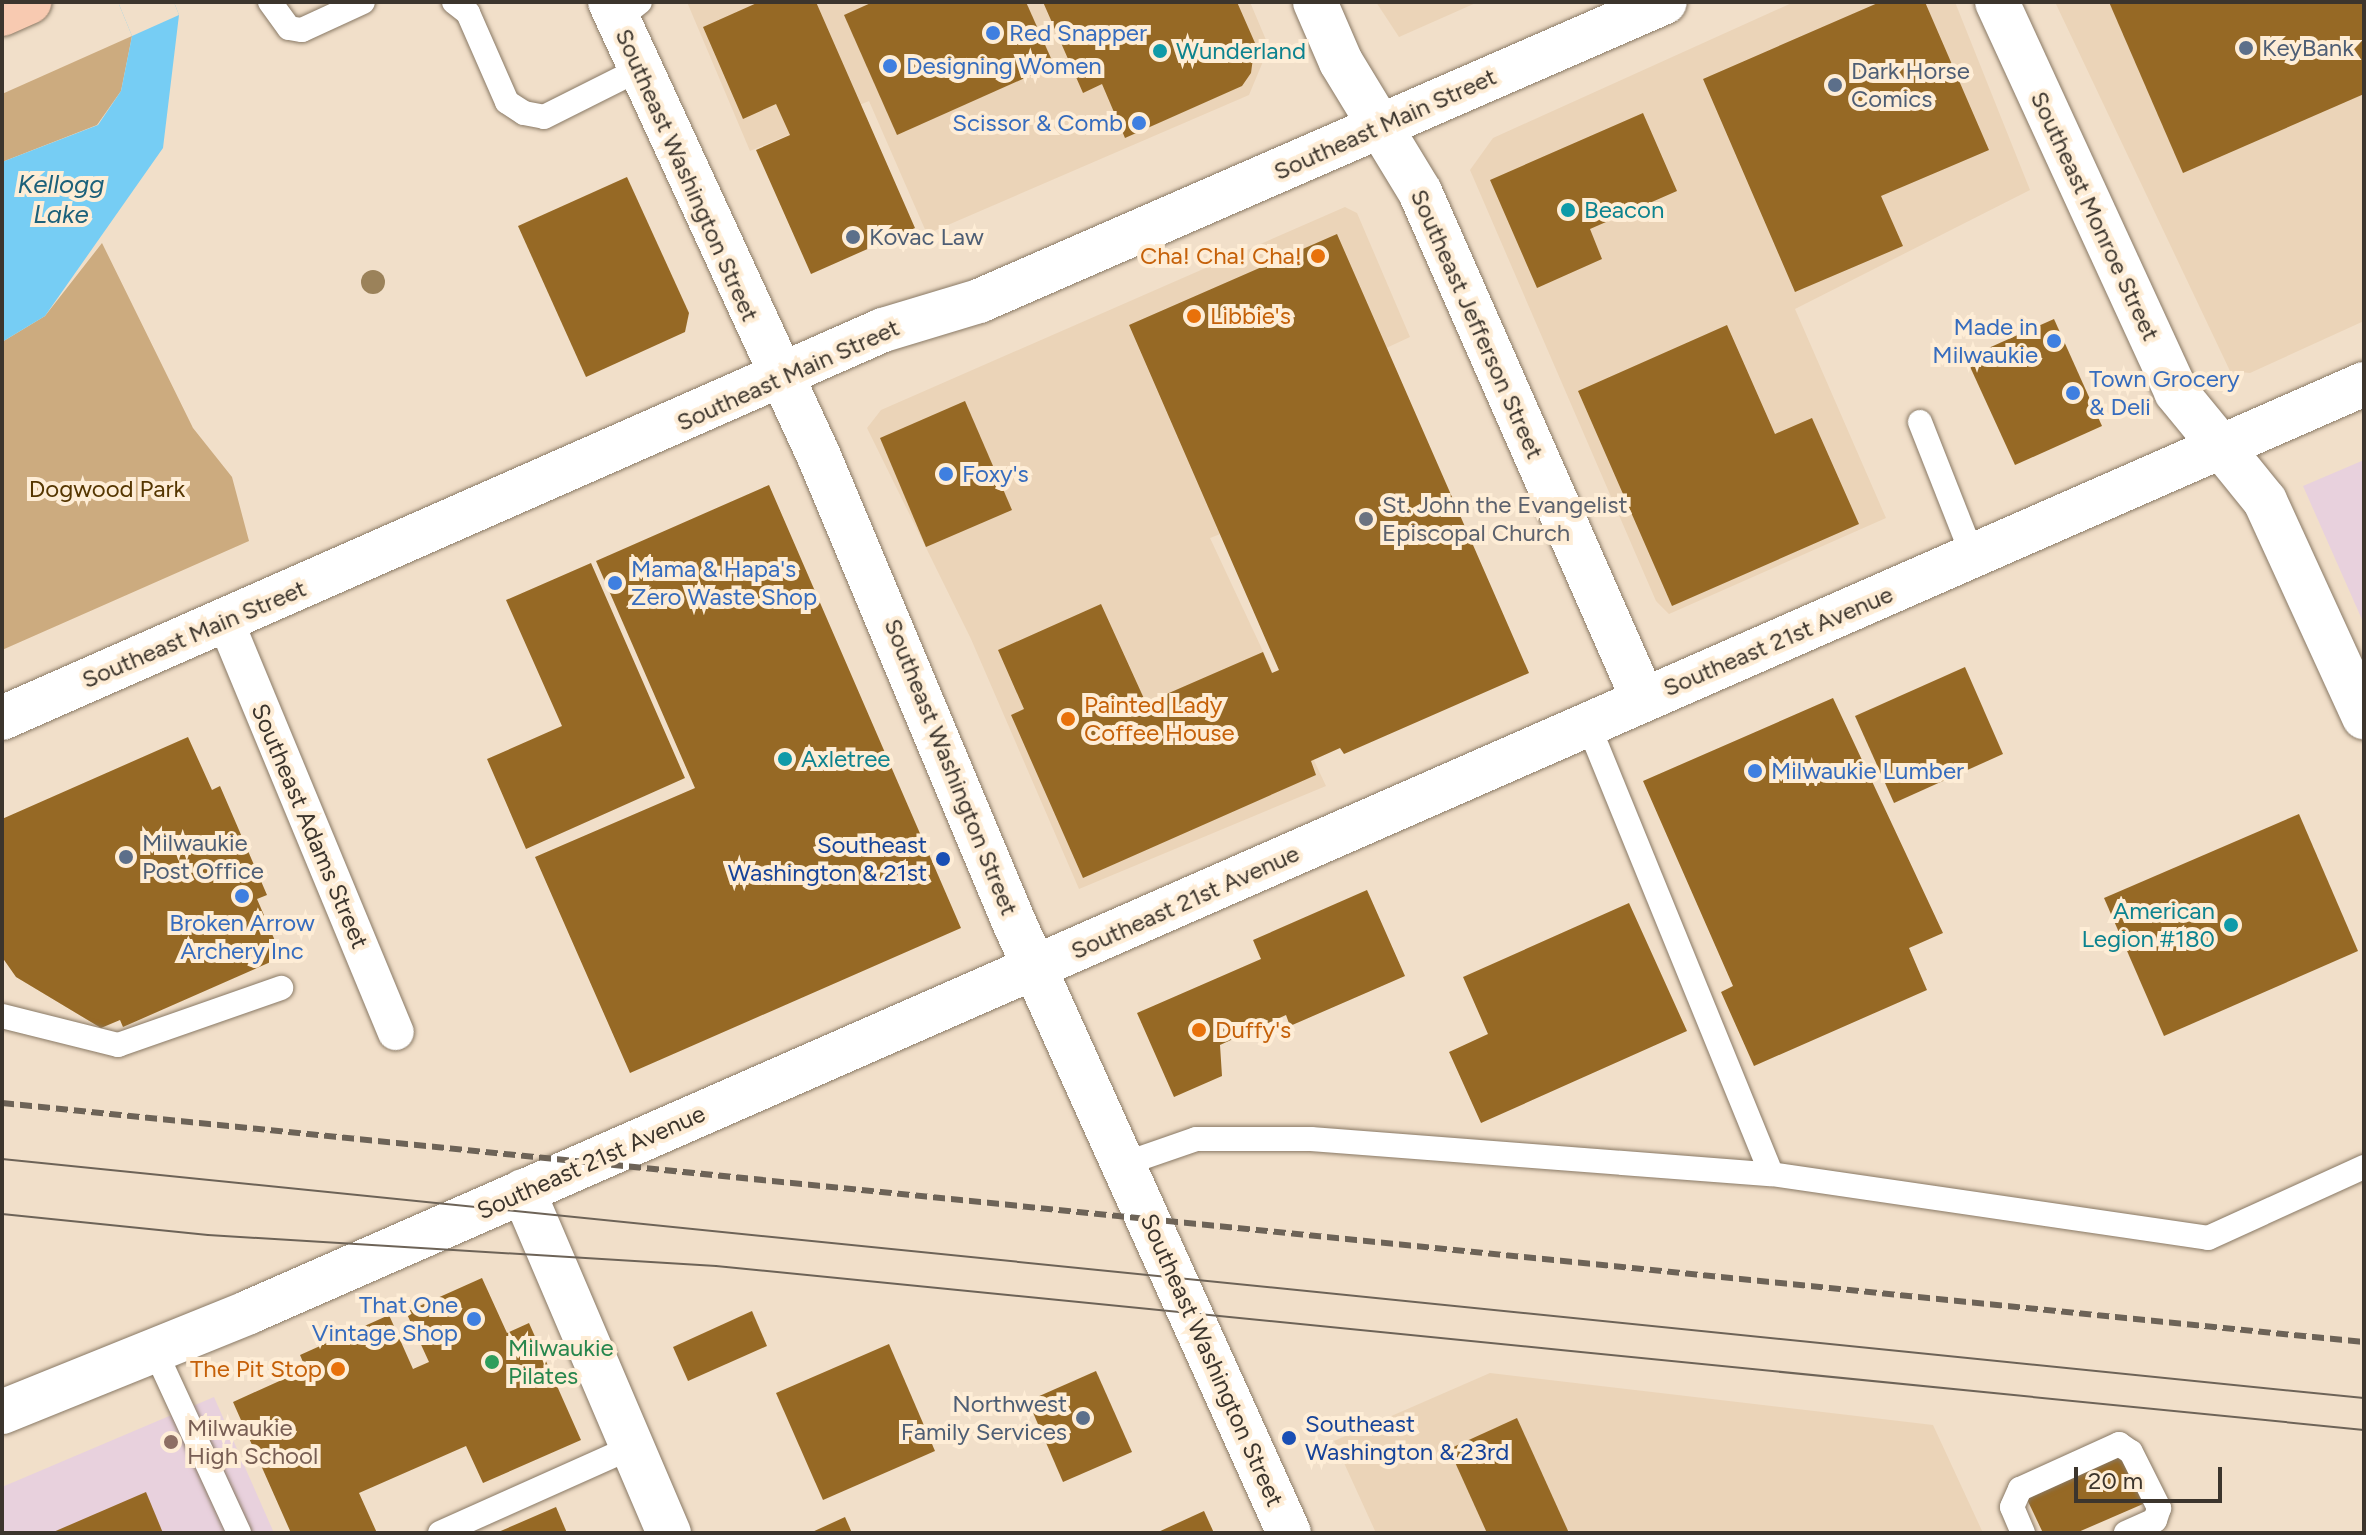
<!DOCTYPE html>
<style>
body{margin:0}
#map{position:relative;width:2366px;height:1535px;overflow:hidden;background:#f1dfc9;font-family:Figtree,sans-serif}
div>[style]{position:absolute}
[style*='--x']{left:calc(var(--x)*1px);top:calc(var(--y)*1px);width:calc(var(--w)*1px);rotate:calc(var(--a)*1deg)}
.built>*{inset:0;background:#ebd4b8}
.education>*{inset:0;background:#e8d1dd}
.green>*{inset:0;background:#ccab7f}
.water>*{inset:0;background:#76cdf4}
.pier>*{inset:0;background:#f1dfc9}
.building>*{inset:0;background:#966925}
.roads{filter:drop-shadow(0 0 2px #897965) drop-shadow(0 0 2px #897965)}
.service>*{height:24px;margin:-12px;padding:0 12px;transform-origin:12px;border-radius:12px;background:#fff}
.pedestrian>*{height:36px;margin:-18px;padding:0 18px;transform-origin:18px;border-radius:18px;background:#fff}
.minor>*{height:44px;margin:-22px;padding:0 22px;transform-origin:22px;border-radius:22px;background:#fff}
.tertiary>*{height:44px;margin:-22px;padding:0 22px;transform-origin:22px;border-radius:22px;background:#fff}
.primary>*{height:44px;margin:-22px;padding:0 22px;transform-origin:22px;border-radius:22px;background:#f8cab1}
.tram>*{height:2px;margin:-1px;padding:0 1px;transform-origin:1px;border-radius:1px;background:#6d6357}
.rail>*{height:6px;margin-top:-3px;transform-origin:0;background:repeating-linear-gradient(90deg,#6d6357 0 12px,transparent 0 18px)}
.trees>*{width:24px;height:24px;margin:-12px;border-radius:50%;background:#9b825a}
.dots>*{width:22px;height:22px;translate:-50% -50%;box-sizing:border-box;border:4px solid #feedd6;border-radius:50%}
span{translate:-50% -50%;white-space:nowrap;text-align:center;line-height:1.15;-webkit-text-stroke:8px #feedd6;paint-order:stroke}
.shop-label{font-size:24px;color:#366cbe}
.left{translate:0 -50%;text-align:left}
.right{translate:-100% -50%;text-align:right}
.service-label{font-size:24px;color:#4e5e75}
.culture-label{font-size:24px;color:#0d838f}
.street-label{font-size:24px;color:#3c352d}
.food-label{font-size:24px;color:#c56008}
.park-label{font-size:24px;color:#553600}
.worship-label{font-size:24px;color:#5b616d}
.transit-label{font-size:24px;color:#164399}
.leisure-label{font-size:24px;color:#27864d}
.education-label{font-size:24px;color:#785e54}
.water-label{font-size:26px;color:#1c607a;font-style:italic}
.frame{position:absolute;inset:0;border:4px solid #3c352d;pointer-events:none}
.scale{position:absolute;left:2074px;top:1467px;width:148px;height:36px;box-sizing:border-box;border:4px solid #3c352d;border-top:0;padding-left:10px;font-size:24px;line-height:28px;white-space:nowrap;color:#3c352d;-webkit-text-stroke:6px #feedd6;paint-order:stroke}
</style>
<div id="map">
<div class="built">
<i style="clip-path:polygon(687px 2px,1250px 2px,1269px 47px,1249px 95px,927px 234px,869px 101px,750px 151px)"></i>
<i style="clip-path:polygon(1376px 2px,1478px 2px,1399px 37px)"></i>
<i style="clip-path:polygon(1794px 2px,1955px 2px,2030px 190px,1795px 309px,1886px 518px,1669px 614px,1656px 601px,1470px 170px,1493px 138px)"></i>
<i style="clip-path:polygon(2055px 2px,2364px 2px,2364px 321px,2250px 373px,2230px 371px)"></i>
<i style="clip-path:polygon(1345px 207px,1357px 213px,1410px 337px,1274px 400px,1316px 498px,1210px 538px,1326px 786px,1079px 889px,971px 639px,867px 428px,881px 410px)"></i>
<i style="clip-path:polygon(1490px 1373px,1933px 1425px,1983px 1533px,1376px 1533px,1334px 1441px)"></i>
</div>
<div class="education">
<i style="clip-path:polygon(2364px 460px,2364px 624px,2303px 486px)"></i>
<i style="clip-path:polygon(214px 1397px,274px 1533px,2px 1533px,2px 1487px)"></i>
</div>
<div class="green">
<i style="clip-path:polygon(132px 36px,121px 91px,97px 125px,2px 162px,2px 94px)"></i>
<i style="clip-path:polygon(102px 243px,193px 428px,232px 477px,249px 541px,2px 650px,2px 342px,45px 316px)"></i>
</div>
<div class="water">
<i style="clip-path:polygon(118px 2px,174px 2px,179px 15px,163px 148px,45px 316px,2px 342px,2px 162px,98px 125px,121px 91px,132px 36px)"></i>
</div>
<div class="pier">
<i style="clip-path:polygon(118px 2px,174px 2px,179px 15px,132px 36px)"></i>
</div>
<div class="building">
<i style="clip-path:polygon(759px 2px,816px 2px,915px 228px,811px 274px,756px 150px,790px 135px,776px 104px,743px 119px,703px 27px)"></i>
<i style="clip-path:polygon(873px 2px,1026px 2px,1054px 65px,897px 135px,844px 15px)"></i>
<i style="clip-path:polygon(1043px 2px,1237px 2px,1255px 43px,1251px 73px,1242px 86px,1125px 138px,1102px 84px,1083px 93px)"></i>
<i style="clip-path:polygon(1880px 2px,1925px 2px,1989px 150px,1881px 196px,1903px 246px,1795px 292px,1703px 79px)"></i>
<i style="clip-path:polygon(2109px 2px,2364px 2px,2364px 94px,2183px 173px)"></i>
<i style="clip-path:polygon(1643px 113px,1677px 191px,1590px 229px,1602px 259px,1537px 288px,1490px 180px)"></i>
<i style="clip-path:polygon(627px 177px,689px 313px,685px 332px,586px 377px,518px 226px)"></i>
<i style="clip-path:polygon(1337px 234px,1529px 673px,1344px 754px,1340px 748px,1311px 761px,1316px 775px,1083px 878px,1011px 715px,1024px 709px,998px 650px,1101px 604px,1146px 703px,1263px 652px,1272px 673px,1279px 670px,1129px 325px)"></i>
<i style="clip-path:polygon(2054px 319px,2102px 426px,2015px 465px,1966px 358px)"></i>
<i style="clip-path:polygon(1727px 325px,1775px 434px,1812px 418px,1859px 524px,1672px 606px,1578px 391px)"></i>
<i style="clip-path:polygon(965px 401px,1012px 510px,926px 547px,880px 438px)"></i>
<i style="clip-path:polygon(769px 485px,961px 928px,630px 1073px,535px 857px,695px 788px,596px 561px)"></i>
<i style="clip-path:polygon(591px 563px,685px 778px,526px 849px,487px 759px,562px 726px,506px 600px)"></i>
<i style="clip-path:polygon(1965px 667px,2003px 754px,1894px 803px,1855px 716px)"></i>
<i style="clip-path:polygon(1833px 698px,1943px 933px,1909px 948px,1927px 990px,1754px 1066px,1721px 992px,1733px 986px,1643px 781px)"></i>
<i style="clip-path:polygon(188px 737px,212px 790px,220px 786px,267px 895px,257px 899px,282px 957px,123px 1027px,120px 1020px,101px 1028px,16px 977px,2px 957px,2px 819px)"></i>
<i style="clip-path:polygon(2299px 814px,2358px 951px,2164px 1036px,2104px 898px)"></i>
<i style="clip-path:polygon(1367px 890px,1405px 976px,1290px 1026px,1286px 1015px,1220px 1045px,1222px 1076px,1174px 1097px,1137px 1013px,1261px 959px,1253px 940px)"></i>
<i style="clip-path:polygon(1629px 903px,1687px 1031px,1481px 1123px,1449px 1052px,1488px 1034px,1463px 977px)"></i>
<i style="clip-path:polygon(482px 1278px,507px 1333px,529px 1323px,581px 1440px,483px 1483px,466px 1446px,359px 1493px,377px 1533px,291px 1533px,233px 1402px,306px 1369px,300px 1355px,389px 1315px,413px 1369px,429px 1362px,406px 1312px)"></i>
<i style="clip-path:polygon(752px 1311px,767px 1346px,688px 1381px,673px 1347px)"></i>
<i style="clip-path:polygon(889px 1344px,935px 1451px,823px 1500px,776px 1393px)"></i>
<i style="clip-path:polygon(1096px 1371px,1132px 1452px,1063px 1482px,1028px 1401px)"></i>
<i style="clip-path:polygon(1517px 1418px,1569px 1533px,1487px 1533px,1449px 1449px)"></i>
<i style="clip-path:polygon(2120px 1451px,2143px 1504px,2076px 1533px,2043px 1533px,2025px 1495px)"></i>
<i style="clip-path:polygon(146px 1492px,163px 1533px,51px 1533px)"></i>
<i style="clip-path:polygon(556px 1507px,567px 1533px,496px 1533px)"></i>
<i style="clip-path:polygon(1204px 1511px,1214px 1533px,1156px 1533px)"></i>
<i style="clip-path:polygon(845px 1517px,852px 1533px,810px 1533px)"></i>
</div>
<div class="roads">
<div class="service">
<i style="--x:270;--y:2;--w:32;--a:54"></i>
<i style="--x:289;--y:28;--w:13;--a:9"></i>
<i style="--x:302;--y:30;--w:67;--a:-24.7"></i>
<i style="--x:454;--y:2;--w:18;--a:38"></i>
<i style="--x:468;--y:13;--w:97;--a:66.3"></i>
<i style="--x:507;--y:102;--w:20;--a:33"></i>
<i style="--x:524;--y:113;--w:20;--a:11"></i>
<i style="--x:544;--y:117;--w:107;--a:-26.6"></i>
<i style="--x:617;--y:20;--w:29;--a:-38"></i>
<i style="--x:1920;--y:422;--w:147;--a:68.5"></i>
<i style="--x:1587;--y:722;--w:488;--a:67.8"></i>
<i style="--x:2;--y:1016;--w:120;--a:14"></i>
<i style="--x:118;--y:1045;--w:173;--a:-19.3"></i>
<i style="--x:1124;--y:1164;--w:76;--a:-19.1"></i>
<i style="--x:1196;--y:1139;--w:115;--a:0"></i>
<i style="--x:1311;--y:1139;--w:461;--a:4.4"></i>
<i style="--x:1771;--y:1174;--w:442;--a:8.3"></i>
<i style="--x:2208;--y:1238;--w:171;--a:-24.5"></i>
<i style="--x:156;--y:1353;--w:198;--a:65.2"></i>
<i style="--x:440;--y:1533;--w:210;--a:-24.1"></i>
<i style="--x:2023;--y:1533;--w:28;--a:-113"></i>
<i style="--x:2012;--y:1507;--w:20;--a:-66"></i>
<i style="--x:2020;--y:1489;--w:109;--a:-24.4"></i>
<i style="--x:2119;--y:1444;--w:14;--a:34"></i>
<i style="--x:2131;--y:1452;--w:63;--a:63.4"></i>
<i style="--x:2159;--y:1508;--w:13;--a:108"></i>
<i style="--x:2155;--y:1520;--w:32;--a:156"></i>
</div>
<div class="pedestrian">
<i style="--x:225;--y:620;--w:446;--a:67.5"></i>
</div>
<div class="minor">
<i style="--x:1315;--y:2;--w:65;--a:66.6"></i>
<i style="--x:1341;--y:62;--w:152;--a:58.7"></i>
<i style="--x:1420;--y:192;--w:554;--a:66.26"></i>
<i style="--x:2222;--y:448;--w:68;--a:50.9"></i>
<i style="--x:2265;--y:501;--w:238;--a:65.4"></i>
<i style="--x:523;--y:1191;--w:372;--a:66.9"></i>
</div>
<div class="tertiary">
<i style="--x:610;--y:2;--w:498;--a:65.3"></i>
<i style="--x:818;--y:454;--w:505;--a:67.29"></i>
<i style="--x:1013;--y:920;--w:672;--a:65.76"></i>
<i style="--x:1997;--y:2;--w:429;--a:65.3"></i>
<i style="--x:2176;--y:392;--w:72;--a:50.6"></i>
<i style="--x:2;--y:718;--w:963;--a:-23.77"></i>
<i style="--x:883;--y:330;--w:100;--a:-16.8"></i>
<i style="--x:979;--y:301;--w:748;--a:-23.55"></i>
<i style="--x:2;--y:1412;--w:266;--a:-22"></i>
<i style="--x:249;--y:1312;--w:2310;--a:-23.69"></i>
</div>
<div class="primary">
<i style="--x:2;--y:14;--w:30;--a:-24"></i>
</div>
</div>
<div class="tram">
<i style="--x:2;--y:1159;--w:2374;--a:5.78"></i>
<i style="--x:2;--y:1214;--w:207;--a:5.8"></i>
<i style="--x:208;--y:1235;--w:509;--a:3.49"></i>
<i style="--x:716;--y:1266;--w:1656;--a:5.68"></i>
</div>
<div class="rail">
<i style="--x:2;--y:1103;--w:2374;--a:5.78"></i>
</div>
<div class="trees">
<i style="left:373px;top:282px"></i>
</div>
<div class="dots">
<i style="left:993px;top:33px;background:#3f7fe0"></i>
<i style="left:2246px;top:48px;background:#5c6f8a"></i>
<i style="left:1160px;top:51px;background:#0f9aa8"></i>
<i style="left:890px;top:66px;background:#3f7fe0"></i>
<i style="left:1835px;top:85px;background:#5c6f8a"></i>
<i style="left:1139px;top:123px;background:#3f7fe0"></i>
<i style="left:1568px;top:210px;background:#0f9aa8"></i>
<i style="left:853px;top:237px;background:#5c6f8a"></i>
<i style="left:1318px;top:256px;background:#e8710a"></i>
<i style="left:1194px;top:316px;background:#e8710a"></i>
<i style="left:2054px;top:341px;background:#3f7fe0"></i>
<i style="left:2073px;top:393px;background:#3f7fe0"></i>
<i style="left:946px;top:474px;background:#3f7fe0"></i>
<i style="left:1366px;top:519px;background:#6b7280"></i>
<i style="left:615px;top:583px;background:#3f7fe0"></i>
<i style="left:1068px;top:719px;background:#e8710a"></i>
<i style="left:785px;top:759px;background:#0f9aa8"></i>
<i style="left:1755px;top:771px;background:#3f7fe0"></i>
<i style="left:126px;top:857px;background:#5c6f8a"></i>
<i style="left:943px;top:859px;background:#1a4fb4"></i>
<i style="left:242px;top:896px;background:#3f7fe0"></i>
<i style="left:2231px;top:925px;background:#0f9aa8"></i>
<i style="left:1199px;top:1030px;background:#e8710a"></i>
<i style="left:474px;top:1319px;background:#3f7fe0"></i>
<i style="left:492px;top:1362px;background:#2e9e5b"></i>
<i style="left:338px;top:1369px;background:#e8710a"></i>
<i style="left:1083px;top:1418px;background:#5c6f8a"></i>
<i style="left:1289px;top:1438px;background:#1a4fb4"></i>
<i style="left:171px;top:1442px;background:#8d6e63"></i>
</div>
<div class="shop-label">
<span class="left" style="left:1009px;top:33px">Red Snapper</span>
<span class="left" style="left:906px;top:66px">Designing Women</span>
<span class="right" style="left:1123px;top:123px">Scissor &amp; Comb</span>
<span class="right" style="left:2038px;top:341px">Made in<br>Milwaukie</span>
<span class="left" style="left:2089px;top:393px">Town Grocery<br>&amp; Deli</span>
<span class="left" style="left:962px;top:474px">Foxy's</span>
<span class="left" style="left:631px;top:583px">Mama &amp; Hapa's<br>Zero Waste Shop</span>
<span class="left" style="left:1771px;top:771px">Milwaukie Lumber</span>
<span style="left:242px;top:937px">Broken Arrow<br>Archery Inc</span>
<span class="right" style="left:458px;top:1319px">That One<br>Vintage Shop</span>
</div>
<div class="service-label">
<span class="left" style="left:2262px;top:48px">KeyBank</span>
<span class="left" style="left:1851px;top:85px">Dark Horse<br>Comics</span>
<span class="left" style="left:869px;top:237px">Kovac Law</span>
<span class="left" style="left:142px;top:857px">Milwaukie<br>Post Office</span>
<span class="right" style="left:1067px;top:1418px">Northwest<br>Family Services</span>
</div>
<div class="culture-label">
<span class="left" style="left:1176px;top:51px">Wunderland</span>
<span class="left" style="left:1584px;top:210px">Beacon</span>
<span class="left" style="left:801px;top:759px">Axletree</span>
<span class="right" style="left:2215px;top:925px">American<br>Legion #180</span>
</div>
<div class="street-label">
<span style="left:1385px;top:124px;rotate:-24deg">Southeast Main Street</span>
<span style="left:687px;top:175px;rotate:66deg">Southeast Washington Street</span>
<span style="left:2095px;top:216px;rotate:65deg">Southeast Monroe Street</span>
<span style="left:1477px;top:324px;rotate:66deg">Southeast Jefferson Street</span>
<span style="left:788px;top:375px;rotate:-24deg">Southeast Main Street</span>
<span style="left:194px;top:634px;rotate:-23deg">Southeast Main Street</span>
<span style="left:1778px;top:641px;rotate:-23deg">Southeast 21st Avenue</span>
<span style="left:951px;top:767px;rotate:68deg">Southeast Washington Street</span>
<span style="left:310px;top:826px;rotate:67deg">Southeast Adams Street</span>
<span style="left:1185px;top:902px;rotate:-24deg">Southeast 21st Avenue</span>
<span style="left:591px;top:1162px;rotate:-24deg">Southeast 21st Avenue</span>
<span style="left:1212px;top:1360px;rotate:66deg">Southeast Washington Street</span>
</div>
<div class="food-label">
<span class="right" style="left:1302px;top:256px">Cha! Cha! Cha!</span>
<span class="left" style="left:1210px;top:316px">Libbie's</span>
<span class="left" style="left:1084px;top:719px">Painted Lady<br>Coffee House</span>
<span class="left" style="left:1215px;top:1030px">Duffy's</span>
<span class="right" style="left:322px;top:1369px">The Pit Stop</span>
</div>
<div class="park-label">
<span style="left:107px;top:489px">Dogwood Park</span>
</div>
<div class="worship-label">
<span class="left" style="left:1382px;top:519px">St. John the Evangelist<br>Episcopal Church</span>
</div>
<div class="transit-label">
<span class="right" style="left:927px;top:859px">Southeast<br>Washington &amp; 21st</span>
<span class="left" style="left:1305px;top:1438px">Southeast<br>Washington &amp; 23rd</span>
</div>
<div class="leisure-label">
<span class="left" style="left:508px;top:1362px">Milwaukie<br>Pilates</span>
</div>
<div class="education-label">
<span class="left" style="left:187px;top:1442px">Milwaukie<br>High School</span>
</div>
<div class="water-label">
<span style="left:61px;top:200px">Kellogg<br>Lake</span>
</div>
<div class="frame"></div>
<div class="scale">20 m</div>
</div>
